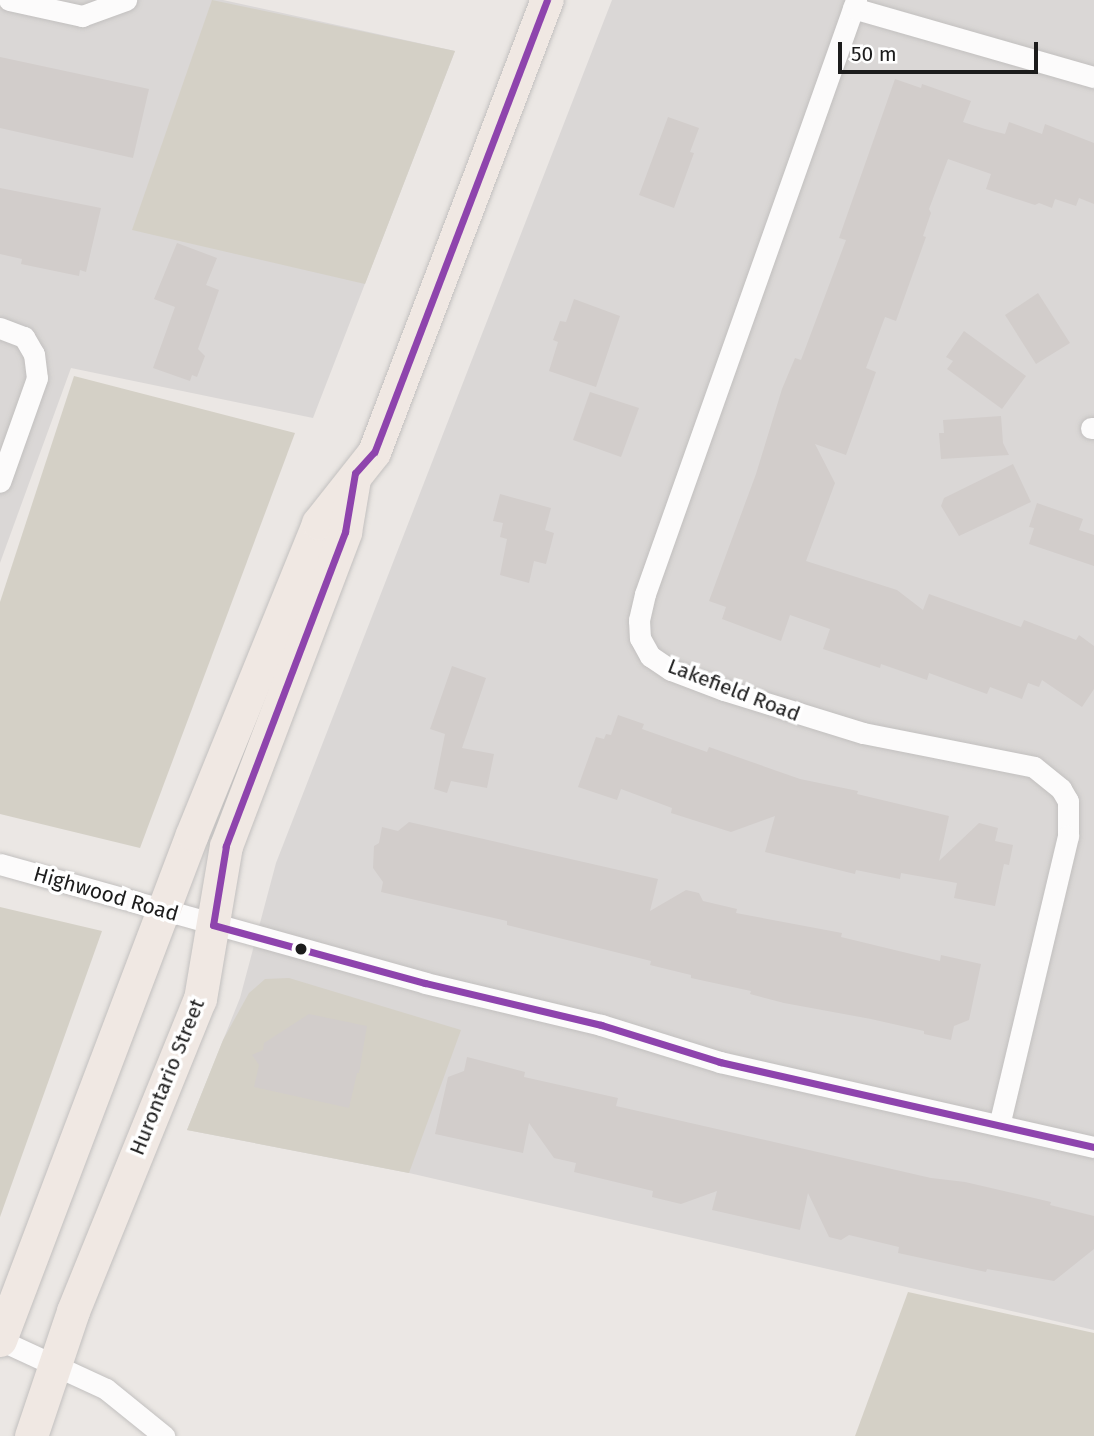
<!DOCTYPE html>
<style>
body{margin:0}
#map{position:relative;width:1094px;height:1436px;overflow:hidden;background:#ebe7e4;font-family:"Fira Sans",sans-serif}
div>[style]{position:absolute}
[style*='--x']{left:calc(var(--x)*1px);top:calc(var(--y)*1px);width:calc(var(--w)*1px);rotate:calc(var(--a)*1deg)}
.residential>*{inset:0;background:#dad7d6}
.construction>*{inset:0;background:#d4d0c6}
.building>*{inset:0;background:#d2cdcb}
.roads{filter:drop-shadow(0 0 2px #c2c0bf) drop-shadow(0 0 2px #c2c0bf)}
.street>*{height:21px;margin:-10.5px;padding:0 10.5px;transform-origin:10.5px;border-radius:10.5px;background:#fcfbfb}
.primary>*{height:33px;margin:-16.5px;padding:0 16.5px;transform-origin:16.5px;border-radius:16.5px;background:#f0e8e3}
.bus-1>*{height:7px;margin:-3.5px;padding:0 3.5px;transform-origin:3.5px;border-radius:3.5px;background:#8e44ad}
.dots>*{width:19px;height:19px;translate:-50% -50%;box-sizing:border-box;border:4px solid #fff;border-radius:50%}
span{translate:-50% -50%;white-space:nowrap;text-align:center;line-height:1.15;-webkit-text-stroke:7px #fff;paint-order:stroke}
.street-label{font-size:21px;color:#1c1c1c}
.scale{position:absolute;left:838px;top:42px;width:200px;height:32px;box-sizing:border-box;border:4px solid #1c1c1c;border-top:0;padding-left:9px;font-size:21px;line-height:24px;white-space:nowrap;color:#1c1c1c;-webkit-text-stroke:5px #fff;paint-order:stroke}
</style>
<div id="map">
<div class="residential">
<i style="clip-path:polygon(0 0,223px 0,455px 51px,313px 418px,71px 368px,0 563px)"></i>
<i style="clip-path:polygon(612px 0,1094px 0,1094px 1330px,409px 1173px,187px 1130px,240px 998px,276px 863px)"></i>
</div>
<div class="construction">
<i style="clip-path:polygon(212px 0,455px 51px,365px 284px,132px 230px)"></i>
<i style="clip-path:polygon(74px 376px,295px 433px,140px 848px,0 814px,0 602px)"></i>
<i style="clip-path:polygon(0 907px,102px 931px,0 1217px)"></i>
<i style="clip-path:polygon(289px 978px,461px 1030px,409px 1173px,187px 1130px,223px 1040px,249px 993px,265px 979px)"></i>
<i style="clip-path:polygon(908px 1292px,1094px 1333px,1094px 1436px,855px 1436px)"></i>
</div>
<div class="building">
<i style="clip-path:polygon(0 57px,149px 89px,133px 158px,0 128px)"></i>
<i style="clip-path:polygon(895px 79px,921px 88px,922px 84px,971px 101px,963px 122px,985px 129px,1005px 134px,1009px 122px,1042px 134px,1045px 124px,1094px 143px,1094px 204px,1079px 198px,1076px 206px,1055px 199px,1052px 208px,1039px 203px,1035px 205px,986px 189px,991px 174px,948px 159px,929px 209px,931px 213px,923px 236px,926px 237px,896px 321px,885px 317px,866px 368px,876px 372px,846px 455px,815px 444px,835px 483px,806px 561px,897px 590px,923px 610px,929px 594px,1021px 627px,1024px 620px,1076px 640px,1079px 635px,1094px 646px,1094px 689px,1082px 707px,1042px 680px,1039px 687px,1028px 683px,1022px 699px,990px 687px,987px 694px,929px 673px,927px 680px,881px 664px,880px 668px,823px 649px,830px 629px,790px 615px,781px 641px,722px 619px,726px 607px,709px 601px,756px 474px,782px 389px,795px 358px,801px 360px,846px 240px,839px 238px)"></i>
<i style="clip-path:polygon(668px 117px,699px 128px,690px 152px,694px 153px,674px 208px,639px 195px)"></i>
<i style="clip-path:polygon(0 188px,101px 208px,86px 272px,80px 270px,79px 276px,21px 264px,22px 259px,0 254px)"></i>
<i style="clip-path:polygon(177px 243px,217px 258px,206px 285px,219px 290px,198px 349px,205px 356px,197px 377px,192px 375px,190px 381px,153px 368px,175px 307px,154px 299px)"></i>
<i style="clip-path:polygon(1038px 293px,1070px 343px,1036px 364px,1005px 315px)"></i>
<i style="clip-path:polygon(574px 299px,620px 316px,596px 387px,549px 371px,558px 342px,553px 340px,560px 321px,566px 322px)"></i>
<i style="clip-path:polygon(964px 331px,1026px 376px,1002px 409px,947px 369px,953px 361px,946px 357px)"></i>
<i style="clip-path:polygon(590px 392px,639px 408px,621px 457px,573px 440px)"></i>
<i style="clip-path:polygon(1001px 416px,1003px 443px,1009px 455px,941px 459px,939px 433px,944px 433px,943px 420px)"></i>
<i style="clip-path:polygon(1013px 464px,1031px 502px,959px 536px,941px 506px,944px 498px)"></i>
<i style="clip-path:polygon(500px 494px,551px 508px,545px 530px,554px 533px,546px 564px,534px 561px,529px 583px,500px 575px,507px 539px,500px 537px,503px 523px,493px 521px)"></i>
<i style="clip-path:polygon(1037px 503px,1083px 519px,1079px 530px,1094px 535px,1094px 566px,1029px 544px,1034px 528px,1029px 527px)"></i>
<i style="clip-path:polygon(452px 666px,486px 678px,462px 748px,494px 754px,487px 788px,451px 781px,447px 793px,434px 789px,445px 734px,430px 729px)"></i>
<i style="clip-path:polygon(618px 715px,644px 724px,642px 729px,707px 752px,709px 747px,800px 779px,858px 791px,857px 794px,949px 816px,939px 861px,979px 823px,998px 828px,995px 841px,1013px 845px,1009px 865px,1004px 864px,995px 906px,954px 898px,957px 883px,901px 873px,900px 879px,856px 870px,855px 874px,765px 852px,775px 816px,731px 832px,671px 813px,672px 808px,621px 789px,617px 800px,578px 787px,596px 737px,604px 739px,606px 734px,611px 735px)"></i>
<i style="clip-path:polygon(409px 822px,658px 879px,650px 911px,686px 890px,699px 893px,703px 901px,737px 909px,736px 913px,842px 933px,841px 937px,940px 961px,941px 955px,981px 964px,969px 1020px,954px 1026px,951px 1040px,924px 1034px,924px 1031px,871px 1019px,784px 1003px,750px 994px,751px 991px,691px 978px,691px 975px,650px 965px,651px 961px,507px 925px,507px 921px,381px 892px,383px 882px,373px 868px,374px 846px,379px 843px,382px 827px,398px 831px)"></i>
<i style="clip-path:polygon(309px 1014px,367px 1026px,359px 1073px,357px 1073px,349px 1108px,254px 1087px,259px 1065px,252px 1055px,263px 1050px,264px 1043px)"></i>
<i style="clip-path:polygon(467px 1057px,525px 1072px,524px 1077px,618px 1098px,616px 1106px,931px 1178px,965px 1182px,1051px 1202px,1050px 1205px,1094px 1216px,1094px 1249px,1054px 1281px,987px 1269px,986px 1272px,898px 1253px,899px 1247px,849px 1235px,841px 1240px,829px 1237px,808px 1193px,800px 1230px,712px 1210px,717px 1191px,681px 1204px,652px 1197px,653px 1191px,574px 1172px,576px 1163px,554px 1158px,529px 1123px,523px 1153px,435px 1134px,448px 1077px,464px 1071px)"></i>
</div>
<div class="roads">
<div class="street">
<i style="--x:9;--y:0;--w:75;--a:12.4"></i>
<i style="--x:82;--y:16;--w:47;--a:-20"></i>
<i style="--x:856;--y:0;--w:630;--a:109.56"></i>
<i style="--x:645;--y:594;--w:27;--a:103"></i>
<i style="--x:639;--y:620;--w:18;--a:87"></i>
<i style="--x:640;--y:638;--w:21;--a:61"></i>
<i style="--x:650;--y:656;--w:25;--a:34"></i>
<i style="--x:671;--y:670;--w:57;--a:20.7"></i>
<i style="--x:724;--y:690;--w:145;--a:17.2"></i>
<i style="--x:863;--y:733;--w:174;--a:11.2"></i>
<i style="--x:1034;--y:767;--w:35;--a:39"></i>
<i style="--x:1061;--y:789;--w:14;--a:60"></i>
<i style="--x:1068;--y:801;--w:35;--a:90"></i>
<i style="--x:1068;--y:836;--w:297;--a:103.4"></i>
<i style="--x:853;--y:8;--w:251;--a:16"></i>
<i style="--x:0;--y:328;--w:26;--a:21"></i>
<i style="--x:24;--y:337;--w:20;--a:60"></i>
<i style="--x:34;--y:354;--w:24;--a:83"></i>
<i style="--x:37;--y:378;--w:110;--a:109.6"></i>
<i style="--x:1091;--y:428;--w:3;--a:0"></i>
<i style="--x:0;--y:864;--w:441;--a:15.6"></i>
<i style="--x:425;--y:983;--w:181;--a:13.4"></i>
<i style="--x:601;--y:1025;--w:125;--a:17.3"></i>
<i style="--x:720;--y:1062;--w:384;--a:12.8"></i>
<i style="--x:0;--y:1340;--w:117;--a:24.8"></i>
<i style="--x:106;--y:1389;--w:75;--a:39"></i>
</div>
<div class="primary">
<i style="--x:0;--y:1340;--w:541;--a:-69.22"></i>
<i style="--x:192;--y:834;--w:336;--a:-67.9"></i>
<i style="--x:318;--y:523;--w:90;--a:-51.7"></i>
<i style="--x:374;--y:452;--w:484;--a:-69.1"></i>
<i style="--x:31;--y:1436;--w:132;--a:-71.4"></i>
<i style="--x:73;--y:1311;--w:337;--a:-67.9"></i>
<i style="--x:200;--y:999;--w:155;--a:-80.4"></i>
<i style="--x:226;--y:846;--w:336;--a:-69.2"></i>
<i style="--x:345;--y:532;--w:54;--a:-80.4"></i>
</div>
</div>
<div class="bus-1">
<i style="--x:547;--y:0;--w:484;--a:110.9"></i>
<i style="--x:374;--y:452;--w:28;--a:132"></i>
<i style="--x:355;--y:473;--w:60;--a:99.6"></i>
<i style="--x:345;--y:532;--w:336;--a:110.8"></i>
<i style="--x:226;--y:846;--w:80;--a:99.3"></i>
<i style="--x:213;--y:925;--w:220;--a:15.3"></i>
<i style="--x:425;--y:983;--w:181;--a:13.4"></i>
<i style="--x:601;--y:1025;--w:125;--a:17.3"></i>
<i style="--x:720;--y:1062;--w:384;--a:12.8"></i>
</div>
<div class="dots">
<i style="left:301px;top:949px;background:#1c1c1c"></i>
</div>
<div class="street-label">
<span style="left:734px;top:690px;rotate:21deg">Lakefield Road</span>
<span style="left:106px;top:894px;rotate:16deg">Highwood Road</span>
<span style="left:167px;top:1077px;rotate:-68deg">Hurontario Street</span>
</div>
<div class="scale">50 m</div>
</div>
